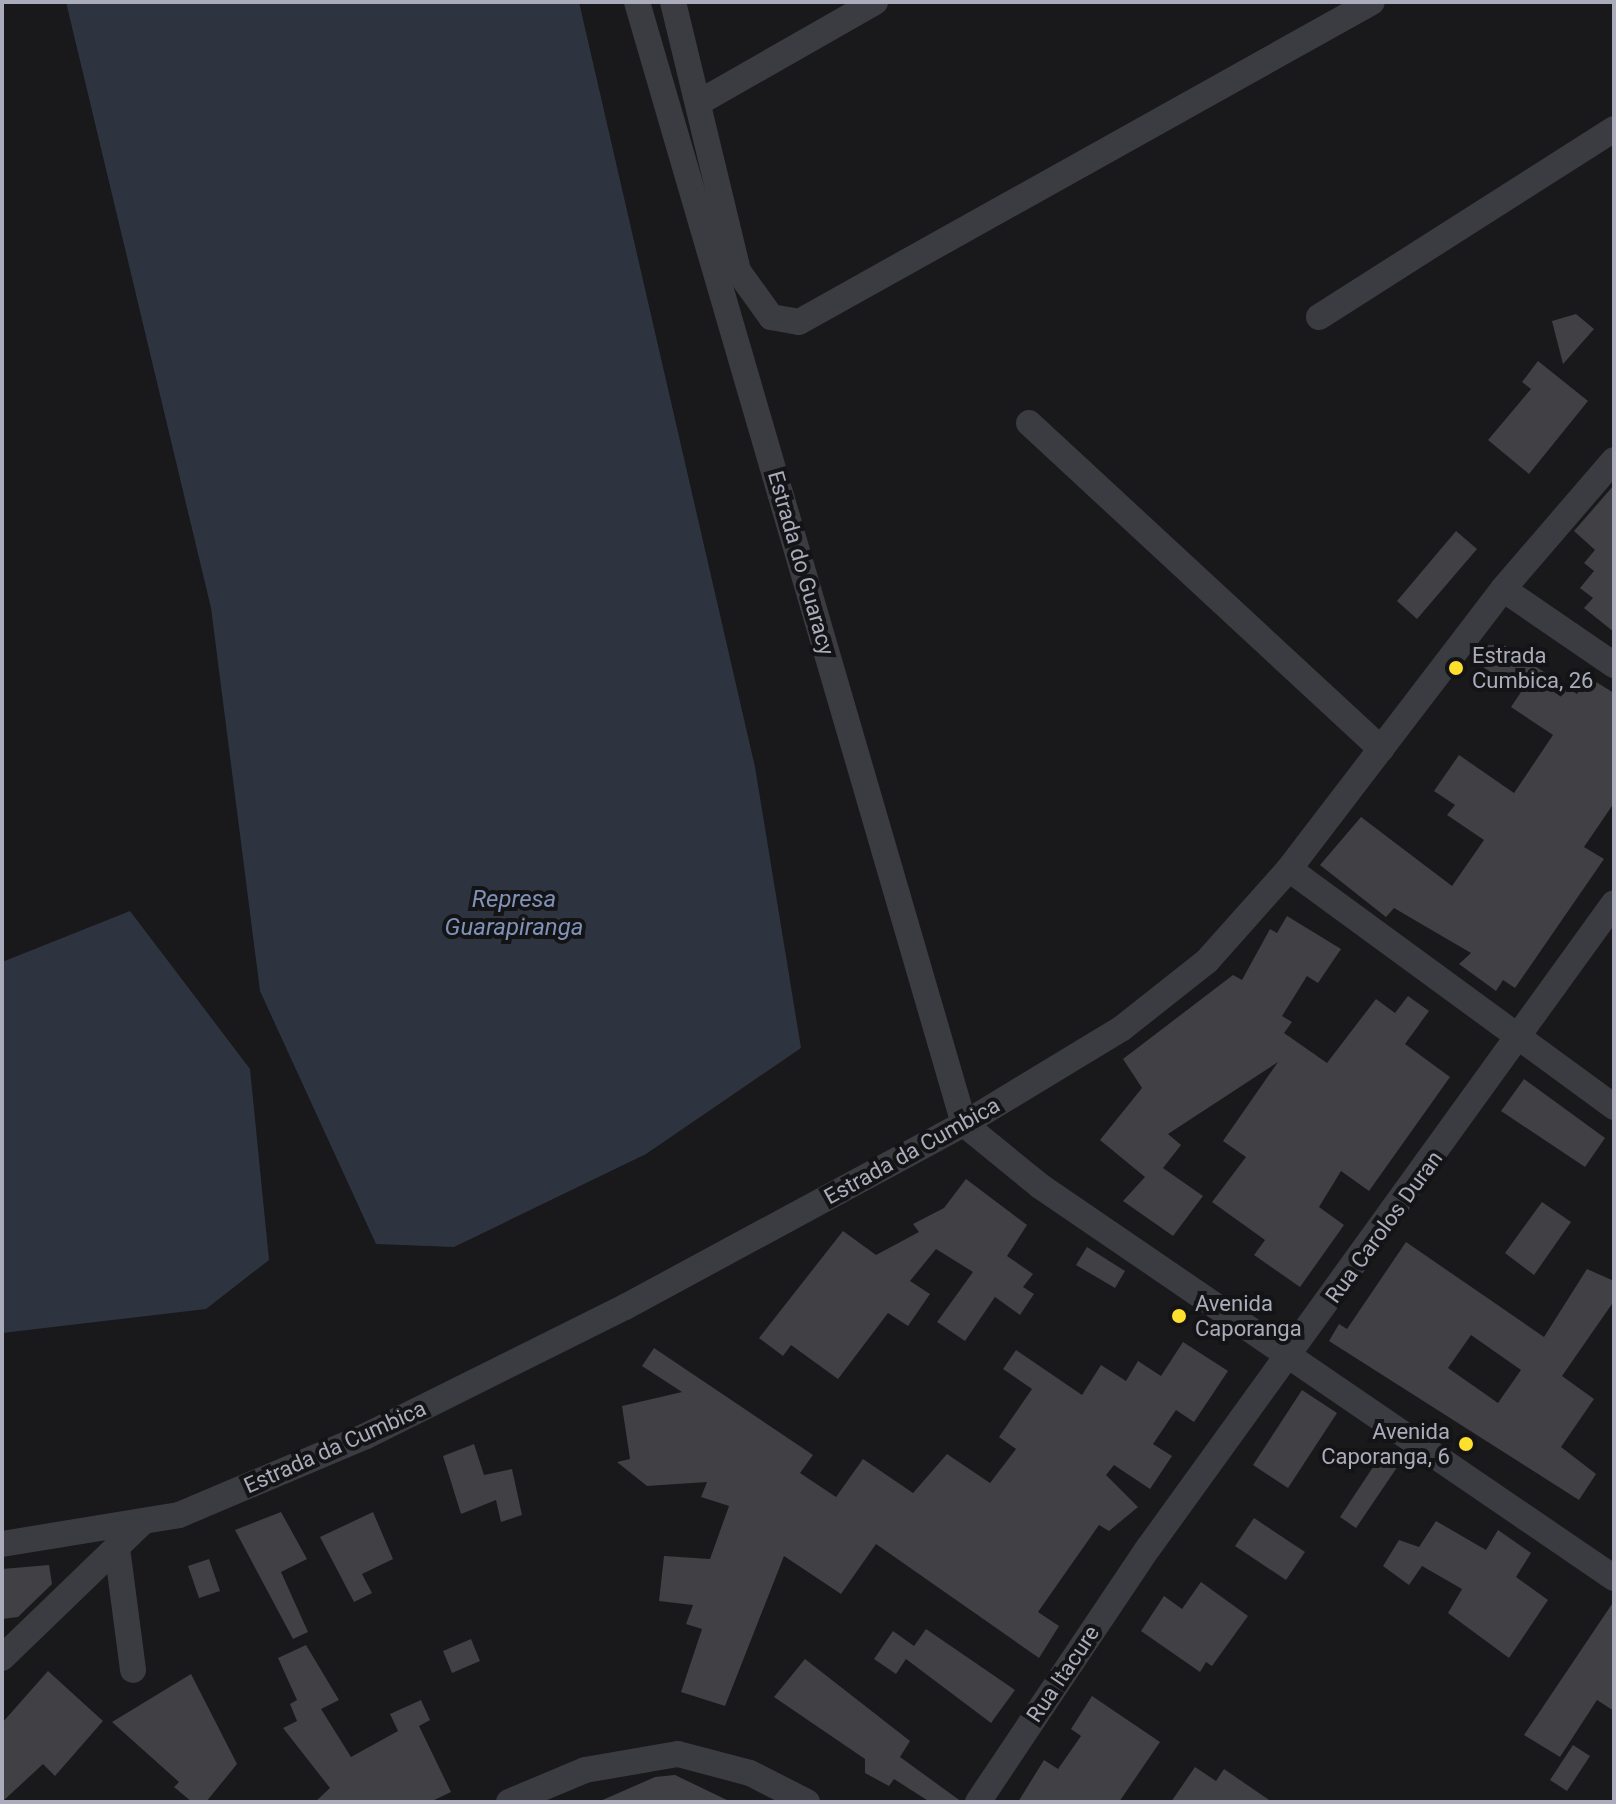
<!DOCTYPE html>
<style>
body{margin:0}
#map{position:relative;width:1616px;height:1804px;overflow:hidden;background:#19181b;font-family:Roboto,sans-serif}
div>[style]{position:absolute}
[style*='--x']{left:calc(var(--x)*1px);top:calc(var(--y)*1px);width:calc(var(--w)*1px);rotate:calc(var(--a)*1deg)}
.water>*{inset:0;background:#2d3440}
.building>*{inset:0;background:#404045}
.minor>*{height:26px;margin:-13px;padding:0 13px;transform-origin:13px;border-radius:13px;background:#3b3b42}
.dots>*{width:22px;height:22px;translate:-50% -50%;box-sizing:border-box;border:4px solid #141316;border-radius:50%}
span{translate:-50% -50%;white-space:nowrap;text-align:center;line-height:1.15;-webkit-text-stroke:8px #141316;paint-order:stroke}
.street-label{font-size:22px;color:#aaacbb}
.poi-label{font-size:22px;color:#aaacbb}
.left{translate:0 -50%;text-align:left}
.right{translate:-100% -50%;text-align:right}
.water-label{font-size:24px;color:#7f92b8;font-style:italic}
.frame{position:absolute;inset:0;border:4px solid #aaacbb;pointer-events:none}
</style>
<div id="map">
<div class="water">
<i style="clip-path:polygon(66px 2px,579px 2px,755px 767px,801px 1048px,646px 1154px,454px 1247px,376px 1244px,260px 991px,211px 608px)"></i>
<i style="clip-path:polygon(130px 911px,250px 1069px,269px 1260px,206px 1309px,2px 1333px,2px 962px)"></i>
</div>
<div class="building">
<i style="clip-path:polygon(1576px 314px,1594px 329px,1563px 364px,1552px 321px)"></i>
<i style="clip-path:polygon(1538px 361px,1588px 401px,1529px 474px,1488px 440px,1531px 389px,1522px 382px)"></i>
<i style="clip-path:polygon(1614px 485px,1614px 632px,1584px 608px,1593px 598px,1580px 588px,1594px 571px,1584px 563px,1595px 550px,1574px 531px)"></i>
<i style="clip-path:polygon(1456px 531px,1477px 549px,1417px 619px,1397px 601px)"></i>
<i style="clip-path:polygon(1502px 644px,1577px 694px,1588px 677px,1614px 693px,1614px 803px,1584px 847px,1604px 859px,1515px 988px,1503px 980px,1496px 991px,1459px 964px,1471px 953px,1394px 908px,1386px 917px,1320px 865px,1361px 817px,1452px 886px,1484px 840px,1447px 815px,1455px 805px,1434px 791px,1459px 755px,1514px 793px,1553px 735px,1511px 707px,1521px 692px,1480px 665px,1479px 646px)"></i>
<i style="clip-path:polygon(1287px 916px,1341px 949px,1318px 983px,1307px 976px,1282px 1016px,1292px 1022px,1284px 1033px,1327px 1063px,1376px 999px,1395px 1013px,1408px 996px,1429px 1011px,1405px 1044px,1450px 1077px,1369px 1191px,1341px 1171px,1319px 1207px,1344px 1225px,1300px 1287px,1254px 1255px,1265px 1240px,1212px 1202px,1246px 1157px,1223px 1141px,1278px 1062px,1168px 1134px,1181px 1145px,1163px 1168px,1203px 1196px,1173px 1236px,1123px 1201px,1145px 1177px,1100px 1140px,1142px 1088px,1123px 1059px,1233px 975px,1242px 980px,1270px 929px,1277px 933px)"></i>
<i style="clip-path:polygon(1524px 1079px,1605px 1138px,1585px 1167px,1501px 1111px)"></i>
<i style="clip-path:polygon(966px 1179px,1027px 1225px,1007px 1256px,1033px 1274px,1023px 1287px,1034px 1294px,1020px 1315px,995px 1297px,965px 1341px,937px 1322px,973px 1272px,936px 1249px,910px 1281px,930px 1294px,908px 1326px,888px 1313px,838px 1379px,791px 1345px,783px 1356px,759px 1338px,843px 1231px,876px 1255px,919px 1232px,913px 1224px,944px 1208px)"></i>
<i style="clip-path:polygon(1542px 1202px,1571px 1222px,1534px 1275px,1505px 1253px)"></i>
<i style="clip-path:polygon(evenodd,1406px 1242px,1544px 1337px,1587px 1269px,1614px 1281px,1614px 1301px,1562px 1376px,1594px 1399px,1561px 1447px,1596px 1474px,1579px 1500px,1329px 1341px,1339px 1324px,1347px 1329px,1406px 1242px,1471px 1335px,1521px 1370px,1498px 1403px,1448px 1368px,1471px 1335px)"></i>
<i style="clip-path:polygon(1087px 1247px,1125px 1271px,1115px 1288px,1076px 1265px)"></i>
<i style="clip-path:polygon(1183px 1342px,1228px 1371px,1194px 1422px,1176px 1410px,1153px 1444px,1172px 1456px,1150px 1489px,1114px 1465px,1106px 1475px,1138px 1507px,1109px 1531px,1099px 1525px,1038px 1612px,1059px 1626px,1039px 1658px,876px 1544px,841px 1594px,784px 1556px,725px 1706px,681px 1692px,702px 1629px,686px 1624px,693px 1605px,659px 1601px,664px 1556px,710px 1559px,729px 1506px,701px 1497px,707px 1482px,647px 1486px,617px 1462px,630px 1459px,622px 1406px,682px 1392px,642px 1366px,654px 1348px,813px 1455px,800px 1473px,836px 1497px,863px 1459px,913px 1493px,947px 1454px,990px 1483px,1016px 1449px,999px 1437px,1032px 1389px,1003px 1369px,1016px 1350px,1082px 1395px,1101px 1365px,1126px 1381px,1138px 1361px,1161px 1376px)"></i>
<i style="clip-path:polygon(1302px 1390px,1337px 1413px,1288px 1488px,1253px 1465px)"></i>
<i style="clip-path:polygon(474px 1444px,484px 1475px,512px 1469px,522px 1515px,501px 1522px,496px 1500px,461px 1514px,443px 1456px)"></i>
<i style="clip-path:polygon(1383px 1452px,1400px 1463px,1356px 1528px,1340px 1517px)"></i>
<i style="clip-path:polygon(281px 1512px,307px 1559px,281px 1572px,308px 1632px,293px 1639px,235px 1530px)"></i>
<i style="clip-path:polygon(373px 1512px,393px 1559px,362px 1574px,372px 1593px,354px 1602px,320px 1537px)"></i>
<i style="clip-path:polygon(1254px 1518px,1305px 1552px,1286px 1580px,1235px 1546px)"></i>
<i style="clip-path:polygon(1436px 1521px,1486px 1550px,1498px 1530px,1531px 1553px,1516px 1577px,1548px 1600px,1509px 1658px,1448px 1613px,1462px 1589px,1422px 1566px,1409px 1585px,1383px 1566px,1399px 1540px,1419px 1547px)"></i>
<i style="clip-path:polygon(209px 1559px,220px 1591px,199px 1598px,188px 1566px)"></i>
<i style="clip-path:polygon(49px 1565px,52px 1584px,18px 1617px,2px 1619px,2px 1569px)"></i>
<i style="clip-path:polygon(1201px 1582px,1248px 1616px,1212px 1666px,1206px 1662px,1200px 1672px,1141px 1631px,1164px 1596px,1182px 1609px)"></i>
<i style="clip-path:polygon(1614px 1601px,1614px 1711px,1597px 1700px,1560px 1757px,1524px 1735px)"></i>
<i style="clip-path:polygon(926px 1629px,1015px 1690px,991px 1723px,906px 1659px,896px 1674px,874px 1659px,893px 1631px,914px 1646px)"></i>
<i style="clip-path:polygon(471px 1639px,480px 1661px,452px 1673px,443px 1651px)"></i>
<i style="clip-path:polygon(306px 1645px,339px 1700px,321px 1709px,351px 1757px,398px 1731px,390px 1714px,421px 1700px,430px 1720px,419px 1726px,451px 1792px,430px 1802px,315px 1802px,330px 1788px,283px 1728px,297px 1721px,290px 1704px,297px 1700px,278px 1658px)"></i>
<i style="clip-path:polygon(805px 1659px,910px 1741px,900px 1757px,962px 1802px,930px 1802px,894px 1779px,889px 1786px,865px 1773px,865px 1759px,774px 1697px)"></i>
<i style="clip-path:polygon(48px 1671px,103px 1721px,55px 1776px,43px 1764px,2px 1802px,2px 1723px)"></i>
<i style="clip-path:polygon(191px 1674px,237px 1764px,206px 1802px,192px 1802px,174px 1787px,179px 1782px,112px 1722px)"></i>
<i style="clip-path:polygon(1092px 1696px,1160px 1742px,1119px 1802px,1018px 1802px,1044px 1760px,1058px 1769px,1081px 1736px,1071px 1729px)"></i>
<i style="clip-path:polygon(1573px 1745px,1590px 1756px,1567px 1791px,1550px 1780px)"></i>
<i style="clip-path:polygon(1195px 1767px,1216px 1781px,1224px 1769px,1272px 1802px,1171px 1802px)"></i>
<i style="clip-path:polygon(675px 1775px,731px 1802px,598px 1802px,655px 1777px)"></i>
</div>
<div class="minor">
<i style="--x:637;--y:2;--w:1169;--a:73.75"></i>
<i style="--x:673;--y:2;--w:277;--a:76.4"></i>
<i style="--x:738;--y:271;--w:57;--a:54.3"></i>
<i style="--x:771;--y:317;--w:28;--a:10"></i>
<i style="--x:799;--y:322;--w:656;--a:-29.18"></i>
<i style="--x:698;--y:103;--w:204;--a:-29.7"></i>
<i style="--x:1319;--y:317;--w:350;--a:-32.5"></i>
<i style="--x:1029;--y:423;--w:480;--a:42.8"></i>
<i style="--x:1503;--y:589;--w:135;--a:34.4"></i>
<i style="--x:1289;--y:869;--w:403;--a:36.2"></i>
<i style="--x:964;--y:1124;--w:98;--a:39.2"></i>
<i style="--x:1040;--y:1186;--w:695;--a:34.33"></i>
<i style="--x:2;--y:1544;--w:179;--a:-9.3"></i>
<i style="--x:179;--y:1515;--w:203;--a:-22.9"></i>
<i style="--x:366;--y:1436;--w:289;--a:-26.5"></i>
<i style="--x:625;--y:1307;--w:385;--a:-28.4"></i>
<i style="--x:964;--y:1124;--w:184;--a:-31.2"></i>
<i style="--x:1121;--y:1029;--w:110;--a:-38.3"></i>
<i style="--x:1207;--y:961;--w:123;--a:-48.3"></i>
<i style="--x:1289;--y:869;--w:352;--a:-52.6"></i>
<i style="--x:1503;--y:589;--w:170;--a:-49.3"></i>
<i style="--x:117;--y:1548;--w:123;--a:82.5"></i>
<i style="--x:2;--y:1658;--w:194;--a:-44"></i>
<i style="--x:509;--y:1802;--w:82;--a:-22.8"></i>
<i style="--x:585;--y:1770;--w:94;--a:-9.8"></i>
<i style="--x:678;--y:1754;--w:74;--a:14.8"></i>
<i style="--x:750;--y:1773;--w:64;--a:27"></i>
<i style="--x:978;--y:1802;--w:307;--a:-56.2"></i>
<i style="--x:1149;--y:1547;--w:794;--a:-54.17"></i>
</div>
<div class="dots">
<i style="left:1456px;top:668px;background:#fddf2e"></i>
<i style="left:1179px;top:1316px;background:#fddf2e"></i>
<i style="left:1466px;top:1444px;background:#fddf2e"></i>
</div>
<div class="street-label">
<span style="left:801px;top:563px;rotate:74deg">Estrada do Guaracy</span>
<span style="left:912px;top:1151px;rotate:-29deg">Estrada da Cumbica</span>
<span style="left:1384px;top:1227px;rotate:-54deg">Rua Carolos Duran</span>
<span style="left:335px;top:1447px;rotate:-24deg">Estrada da Cumbica</span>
<span style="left:1063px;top:1674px;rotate:-56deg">Rua Itacure</span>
</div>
<div class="poi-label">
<span class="left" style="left:1472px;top:668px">Estrada<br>Cumbica, 26</span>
<span class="left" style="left:1195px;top:1316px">Avenida<br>Caporanga</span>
<span class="right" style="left:1450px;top:1444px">Avenida<br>Caporanga, 6</span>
</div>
<div class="water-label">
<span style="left:514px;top:914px">Represa<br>Guarapiranga</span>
</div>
<div class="frame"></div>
</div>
